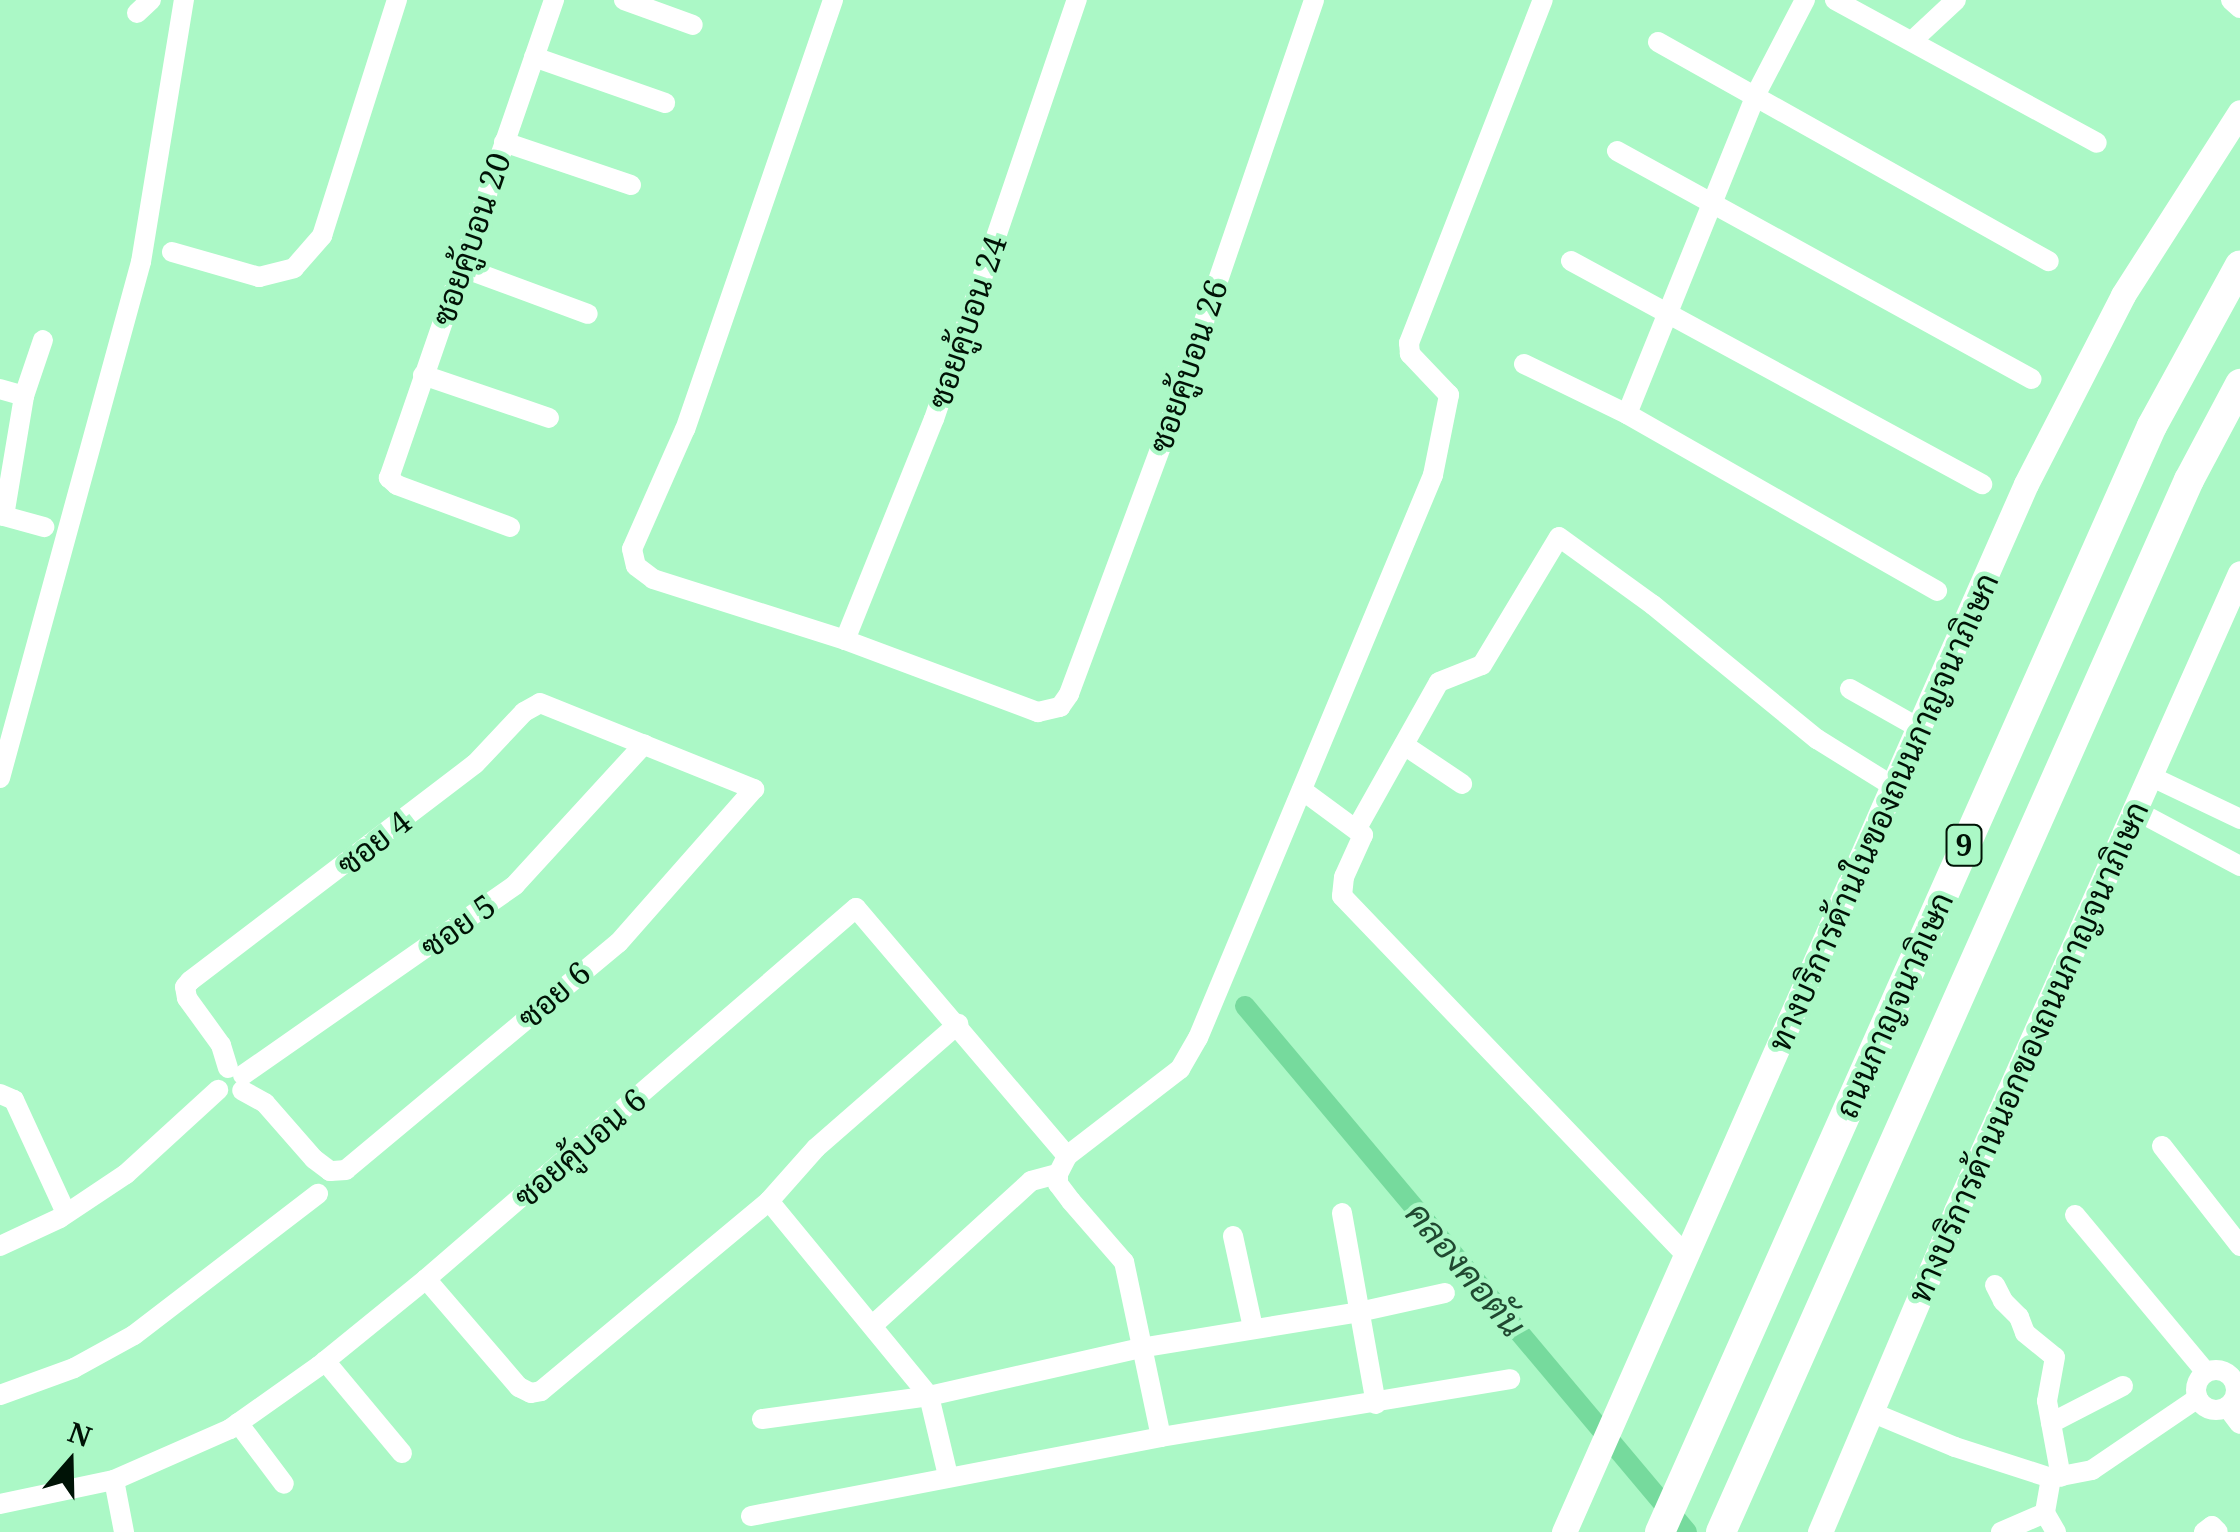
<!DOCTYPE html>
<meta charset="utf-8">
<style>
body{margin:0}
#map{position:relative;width:2240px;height:1532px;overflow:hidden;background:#abf8c6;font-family:"Noto Serif",Sarabun,serif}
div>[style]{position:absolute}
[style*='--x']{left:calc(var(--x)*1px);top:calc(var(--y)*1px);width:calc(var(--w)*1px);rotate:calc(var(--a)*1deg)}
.canal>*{height:20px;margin:-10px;padding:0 10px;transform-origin:10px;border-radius:10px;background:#76da9d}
.minor>*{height:20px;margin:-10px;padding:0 10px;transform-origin:10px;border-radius:10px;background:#fff}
.minor>.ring{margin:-10px;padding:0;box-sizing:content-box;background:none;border:20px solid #fff;border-radius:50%}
.major>*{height:25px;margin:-12.5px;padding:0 12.5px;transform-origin:12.5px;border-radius:12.5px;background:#fff}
.highway>*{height:30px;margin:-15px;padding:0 15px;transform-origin:15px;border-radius:15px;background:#fff}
span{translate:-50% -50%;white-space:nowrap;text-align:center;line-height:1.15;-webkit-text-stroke:9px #abf8c6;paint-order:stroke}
.shield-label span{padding:2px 8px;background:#abf8c6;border:2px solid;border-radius:8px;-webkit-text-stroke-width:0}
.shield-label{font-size:30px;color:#001306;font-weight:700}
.street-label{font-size:32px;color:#001306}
.water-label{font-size:35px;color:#204931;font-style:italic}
.north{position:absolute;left:20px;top:1412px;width:100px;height:100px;-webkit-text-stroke:8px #abf8c6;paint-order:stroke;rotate:20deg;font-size:28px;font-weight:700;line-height:40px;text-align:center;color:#001306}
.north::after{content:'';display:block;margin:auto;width:35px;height:45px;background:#001306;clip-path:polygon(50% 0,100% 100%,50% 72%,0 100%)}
</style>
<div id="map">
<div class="canal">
<i style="--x:1245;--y:1006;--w:687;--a:49.96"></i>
</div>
<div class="minor">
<i style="--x:624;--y:0;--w:73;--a:19.9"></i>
<i style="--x:833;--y:0;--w:454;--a:109"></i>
<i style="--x:685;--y:429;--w:131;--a:113.8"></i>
<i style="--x:632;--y:549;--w:17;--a:77"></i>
<i style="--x:636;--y:566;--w:21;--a:37"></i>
<i style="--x:653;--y:579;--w:201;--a:17.6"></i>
<i style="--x:845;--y:640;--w:206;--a:20.5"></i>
<i style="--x:1038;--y:712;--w:23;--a:-13"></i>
<i style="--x:1060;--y:707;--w:16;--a:-55"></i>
<i style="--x:1069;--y:694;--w:264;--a:-69.6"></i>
<i style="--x:1161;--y:447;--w:472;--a:-71.1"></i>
<i style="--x:1835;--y:0;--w:298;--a:28.6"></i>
<i style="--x:2231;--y:0;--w:12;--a:42"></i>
<i style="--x:137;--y:13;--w:19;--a:-43"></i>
<i style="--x:1912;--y:41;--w:60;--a:-43"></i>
<i style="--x:1658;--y:42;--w:448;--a:29.3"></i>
<i style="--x:534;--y:57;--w:139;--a:19.3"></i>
<i style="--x:504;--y:142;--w:134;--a:18.7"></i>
<i style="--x:1617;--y:151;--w:473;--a:28.8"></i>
<i style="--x:172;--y:252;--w:91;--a:16"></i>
<i style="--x:259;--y:277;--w:36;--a:-14"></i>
<i style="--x:294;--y:268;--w:43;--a:-48.8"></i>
<i style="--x:322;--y:236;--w:248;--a:-72.4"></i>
<i style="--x:1571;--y:261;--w:468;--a:28.5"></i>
<i style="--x:461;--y:267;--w:135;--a:20.3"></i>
<i style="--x:1524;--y:364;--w:114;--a:25.9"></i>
<i style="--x:1627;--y:414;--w:357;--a:29.7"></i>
<i style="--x:423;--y:375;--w:133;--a:18.8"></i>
<i style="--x:0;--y:389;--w:25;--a:16"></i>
<i style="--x:1627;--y:414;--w:345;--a:-68"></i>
<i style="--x:1756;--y:94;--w:106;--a:-62.5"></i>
<i style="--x:0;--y:515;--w:46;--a:15.3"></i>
<i style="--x:4;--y:516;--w:122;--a:-80.5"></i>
<i style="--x:24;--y:396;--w:59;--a:-71.3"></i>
<i style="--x:510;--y:527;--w:121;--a:-159.6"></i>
<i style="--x:397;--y:485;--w:11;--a:-139"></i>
<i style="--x:389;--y:478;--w:506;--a:-70.96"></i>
<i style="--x:845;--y:640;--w:238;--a:-68.1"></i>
<i style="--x:934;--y:419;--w:443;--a:-71.2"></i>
<i style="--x:1850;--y:689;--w:79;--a:29.5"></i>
<i style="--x:1404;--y:745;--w:70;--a:33.9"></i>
<i style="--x:2150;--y:776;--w:100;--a:25.5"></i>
<i style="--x:0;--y:778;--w:535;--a:-74.72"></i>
<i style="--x:141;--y:262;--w:266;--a:-80.7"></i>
<i style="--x:1302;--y:790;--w:76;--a:36.4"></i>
<i style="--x:1363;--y:835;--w:46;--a:114.3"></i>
<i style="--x:1344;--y:877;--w:19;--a:96"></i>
<i style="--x:1342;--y:896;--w:500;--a:46.22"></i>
<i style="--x:2135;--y:810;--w:119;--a:28.1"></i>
<i style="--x:1357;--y:828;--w:167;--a:-60.7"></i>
<i style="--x:1439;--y:682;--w:46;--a:-21.6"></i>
<i style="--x:1482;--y:665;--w:149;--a:-59"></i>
<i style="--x:1559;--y:537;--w:116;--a:35.9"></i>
<i style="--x:1653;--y:605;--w:212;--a:39.3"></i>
<i style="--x:1817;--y:739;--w:91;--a:31.9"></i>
<i style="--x:228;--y:1068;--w:24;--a:-107"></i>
<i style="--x:221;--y:1045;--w:58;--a:-125.9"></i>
<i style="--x:187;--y:998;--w:11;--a:-100"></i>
<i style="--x:185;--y:987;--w:8;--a:-50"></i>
<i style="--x:190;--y:981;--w:358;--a:-37.3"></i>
<i style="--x:475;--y:764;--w:71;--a:-46.7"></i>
<i style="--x:524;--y:712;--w:18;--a:-29"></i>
<i style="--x:540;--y:703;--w:231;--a:21.9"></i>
<i style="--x:754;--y:789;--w:205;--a:131.4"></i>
<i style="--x:618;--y:943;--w:354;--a:140.2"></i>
<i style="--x:346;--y:1170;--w:16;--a:176"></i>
<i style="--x:330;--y:1171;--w:20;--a:-143"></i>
<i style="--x:314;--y:1159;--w:74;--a:-131.2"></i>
<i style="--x:265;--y:1103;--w:26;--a:-151"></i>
<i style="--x:243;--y:1075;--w:332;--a:-34.9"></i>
<i style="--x:515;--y:885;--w:191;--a:-47.5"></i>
<i style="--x:0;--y:1094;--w:15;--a:23"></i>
<i style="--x:14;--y:1100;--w:124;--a:65.3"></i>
<i style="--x:2162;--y:1146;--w:127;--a:52"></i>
<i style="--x:769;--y:1201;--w:252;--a:50.6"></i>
<i style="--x:929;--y:1396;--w:82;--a:76.6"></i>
<i style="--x:1342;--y:1213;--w:194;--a:79.9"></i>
<i style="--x:2075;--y:1215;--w:204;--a:50.2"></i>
<i style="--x:1233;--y:1236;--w:94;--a:77.7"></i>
<i style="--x:0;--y:1246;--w:66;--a:-25"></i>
<i style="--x:60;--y:1218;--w:79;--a:-33.7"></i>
<i style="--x:126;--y:1174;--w:125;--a:-42.4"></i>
<i style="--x:426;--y:1279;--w:143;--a:49.3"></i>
<i style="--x:519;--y:1387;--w:13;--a:27"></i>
<i style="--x:531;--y:1393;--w:10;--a:-11"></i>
<i style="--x:541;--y:1391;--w:297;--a:-39.8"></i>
<i style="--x:769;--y:1201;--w:71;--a:-48.4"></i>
<i style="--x:816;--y:1148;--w:189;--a:-41.1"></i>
<i style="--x:1995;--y:1285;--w:18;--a:63"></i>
<i style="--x:2003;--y:1301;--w:23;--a:45"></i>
<i style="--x:2019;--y:1317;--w:17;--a:69"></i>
<i style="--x:2025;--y:1333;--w:38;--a:39"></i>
<i style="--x:2055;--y:1357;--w:45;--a:100.3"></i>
<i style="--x:2047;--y:1401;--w:77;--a:79.6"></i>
<i style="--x:873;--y:1325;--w:214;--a:-42.3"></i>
<i style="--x:1031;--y:1181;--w:28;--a:-15"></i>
<i style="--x:325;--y:1361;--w:120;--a:50.1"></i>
<i class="ring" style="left:2196px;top:1370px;width:20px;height:20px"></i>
<i style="--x:0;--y:1395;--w:79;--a:-20"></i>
<i style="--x:74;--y:1368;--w:68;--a:-28.8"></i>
<i style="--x:134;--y:1335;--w:232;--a:-37.5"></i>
<i style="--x:2227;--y:1407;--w:21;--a:53"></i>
<i style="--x:1871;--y:1412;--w:91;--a:22.6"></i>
<i style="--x:1955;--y:1447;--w:101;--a:17.9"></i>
<i style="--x:2051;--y:1478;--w:42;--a:-11"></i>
<i style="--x:2092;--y:1470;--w:128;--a:-34.2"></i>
<i style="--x:762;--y:1419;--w:169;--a:-7.8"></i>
<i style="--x:929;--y:1396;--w:216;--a:-12.8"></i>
<i style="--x:1140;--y:1348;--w:222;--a:-9.3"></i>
<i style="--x:1359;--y:1312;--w:88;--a:-12.5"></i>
<i style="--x:238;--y:1423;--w:76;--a:53"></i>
<i style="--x:2051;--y:1423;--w:81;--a:-27.2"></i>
<i style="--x:1161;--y:1437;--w:179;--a:-101.9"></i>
<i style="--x:1124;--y:1262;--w:81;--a:-131"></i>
<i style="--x:1071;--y:1201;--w:21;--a:-127"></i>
<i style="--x:1058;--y:1184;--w:10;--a:-90"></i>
<i style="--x:1058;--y:1174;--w:20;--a:-63"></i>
<i style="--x:1067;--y:1156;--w:143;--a:-37.6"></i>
<i style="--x:1180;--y:1069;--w:36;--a:-60"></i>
<i style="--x:1198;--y:1038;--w:610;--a:-67.34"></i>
<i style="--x:1433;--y:475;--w:82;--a:-78.7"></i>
<i style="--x:1449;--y:395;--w:57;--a:-133.6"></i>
<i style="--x:1410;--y:354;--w:11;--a:-95"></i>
<i style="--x:1409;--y:343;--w:368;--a:-68.7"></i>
<i style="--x:2051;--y:1478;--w:36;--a:100"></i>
<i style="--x:2045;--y:1513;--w:22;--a:60"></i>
<i style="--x:114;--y:1480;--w:53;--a:79.1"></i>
<i style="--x:0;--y:1504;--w:116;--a:-11.9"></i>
<i style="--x:114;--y:1480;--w:127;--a:-23.7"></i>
<i style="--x:230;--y:1429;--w:109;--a:-35.3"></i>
<i style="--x:319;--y:1366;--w:138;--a:-39.1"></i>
<i style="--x:426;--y:1279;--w:568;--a:-40.79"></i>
<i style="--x:856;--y:908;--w:326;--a:49.6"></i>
<i style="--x:751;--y:1516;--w:418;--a:-10.9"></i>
<i style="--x:1161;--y:1437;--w:354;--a:-9.4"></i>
<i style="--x:2001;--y:1532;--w:48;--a:-23.4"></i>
<i style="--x:2204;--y:1532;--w:10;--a:-37"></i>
<i style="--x:2212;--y:1526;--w:8;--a:45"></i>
</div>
<div class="major">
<i style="--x:1564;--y:1532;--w:1145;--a:-66.21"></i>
<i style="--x:2026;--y:484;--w:212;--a:-62.8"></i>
<i style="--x:2123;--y:295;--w:217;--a:-57.4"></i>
<i style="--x:1820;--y:1532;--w:349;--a:-67"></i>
<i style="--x:1956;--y:1211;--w:698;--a:-66"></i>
</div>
<div class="highway">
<i style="--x:1660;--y:1532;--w:1210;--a:-66.02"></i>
<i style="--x:2152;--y:426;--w:183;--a:-61.3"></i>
<i style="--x:1721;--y:1532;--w:1151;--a:-66.02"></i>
<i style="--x:2189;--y:480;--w:109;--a:-62"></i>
</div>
<div class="shield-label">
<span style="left:1964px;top:845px">9</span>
</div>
<div class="street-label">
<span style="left:471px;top:239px;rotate:-71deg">ซอยคู้บอน 20</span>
<span style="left:967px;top:322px;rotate:-71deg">ซอยคู้บอน 24</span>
<span style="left:1188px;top:366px;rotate:-71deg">ซอยคู้บอน 26</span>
<span style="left:1883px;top:812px;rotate:-66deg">ทางบริการด้านในของถนนกาญจนาภิเษก</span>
<span style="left:374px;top:843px;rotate:-38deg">ซอย 4</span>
<span style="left:458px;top:926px;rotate:-36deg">ซอย 5</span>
<span style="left:554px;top:995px;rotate:-41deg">ซอย 6</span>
<span style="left:1894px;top:1005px;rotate:-66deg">ถนนกาญจนาภิเษก</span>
<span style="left:2028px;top:1052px;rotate:-66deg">ทางบริการด้านนอกของถนนกาญจนาภิเษก</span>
<span style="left:580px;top:1148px;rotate:-41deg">ซอยคู้บอน 6</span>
</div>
<div class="water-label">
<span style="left:1466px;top:1269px;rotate:50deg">คลองคอตัน</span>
</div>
<div class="north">N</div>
</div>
